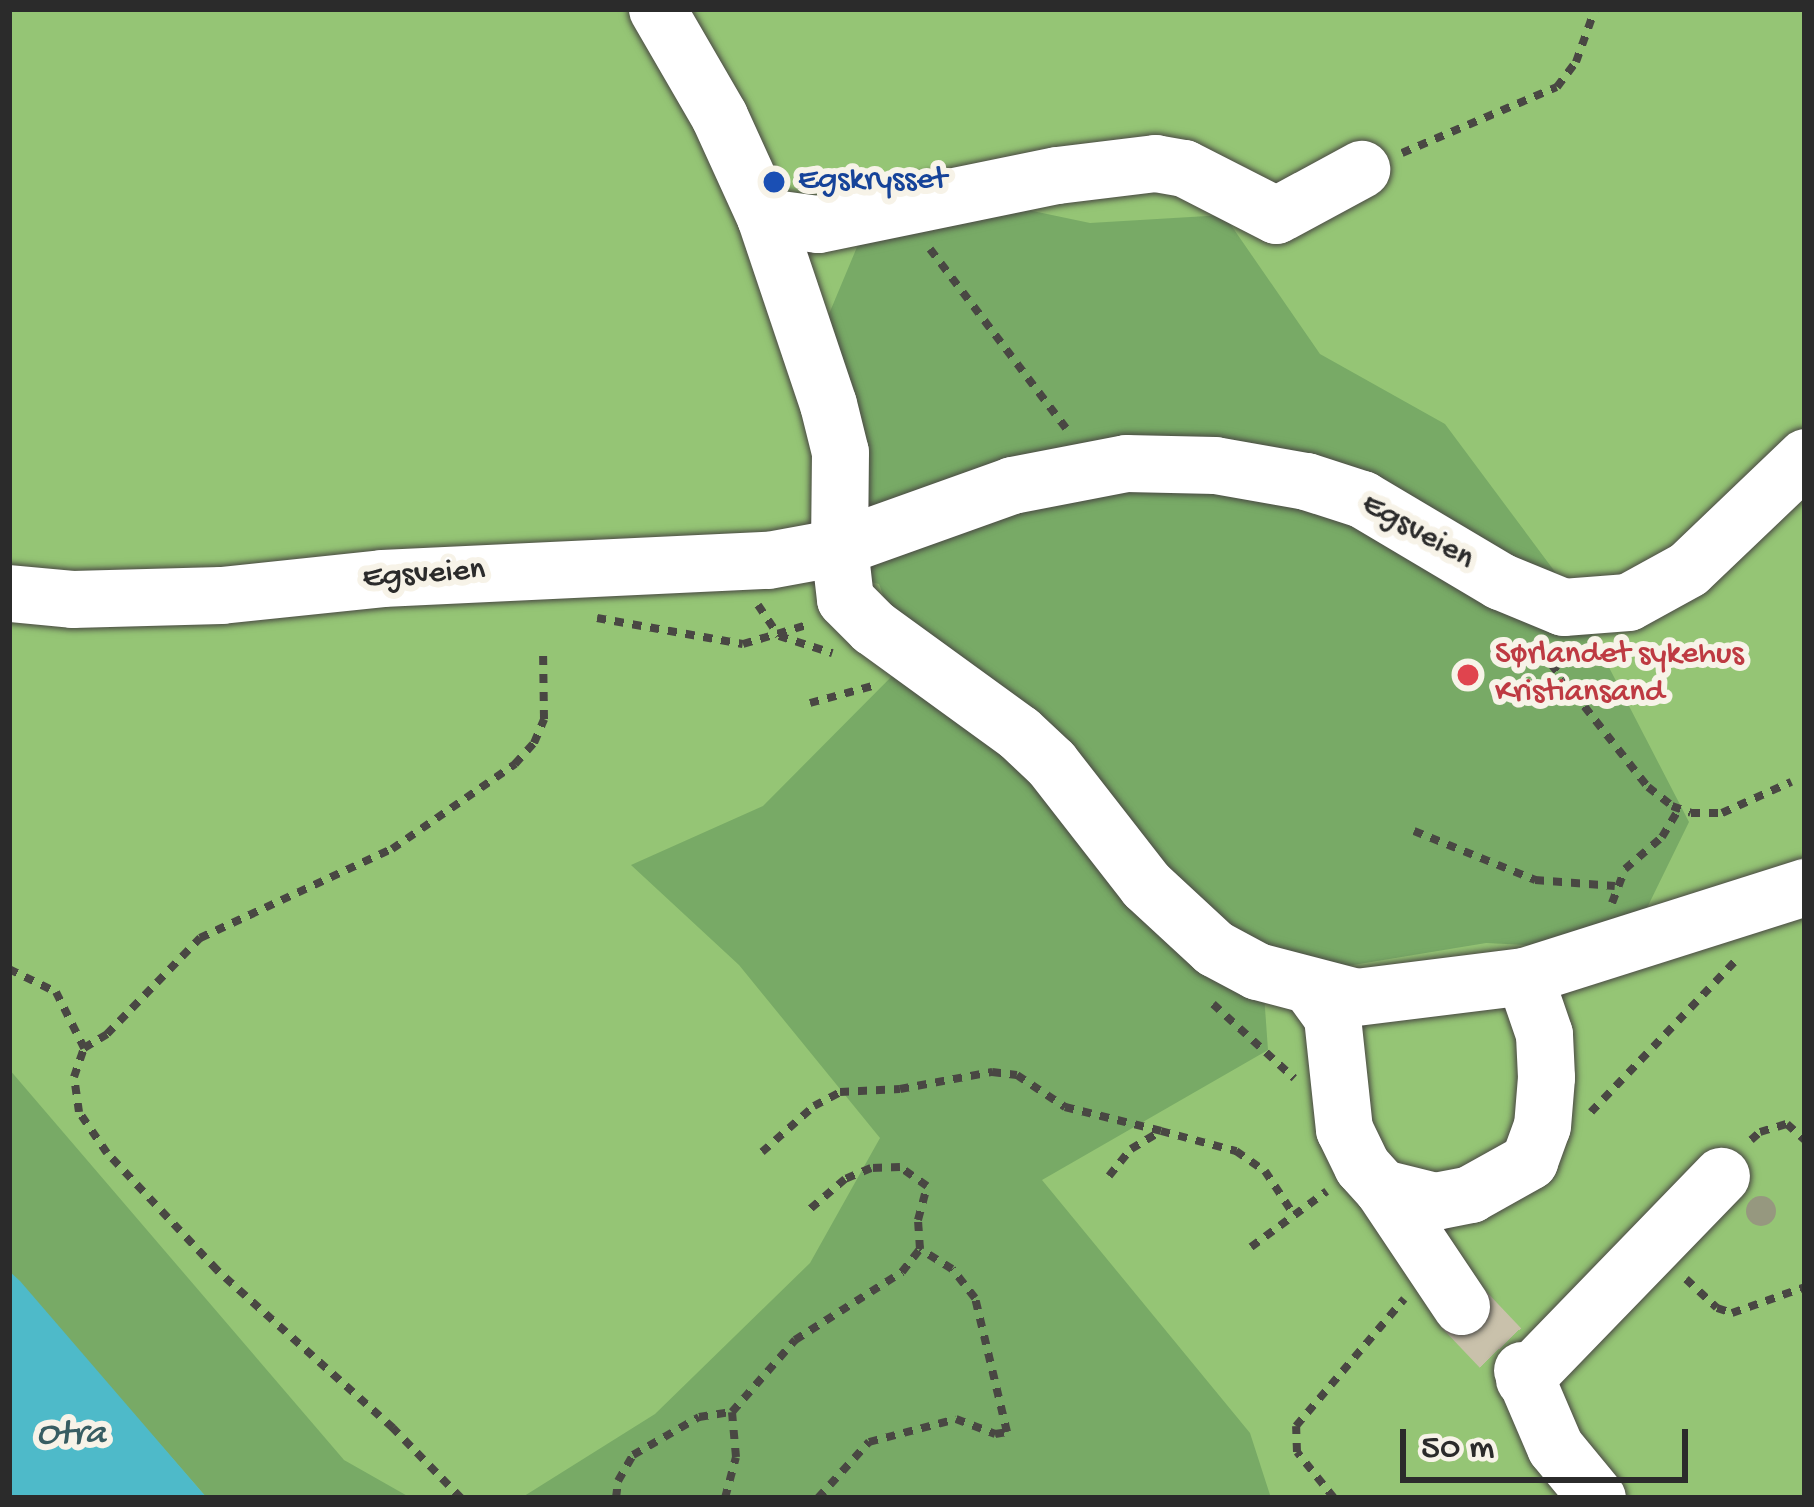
<!DOCTYPE html>
<meta charset="utf-8">
<style>
body{margin:0}
#map{position:relative;width:1814px;height:1507px;overflow:hidden;background:#f1e6cb;font-family:"Gochi Hand",sans-serif}
div>[style]{position:absolute}
[style*='--x']{left:calc(var(--x)*1px);top:calc(var(--y)*1px);width:calc(var(--w)*1px);rotate:calc(var(--a)*1deg)}
.green>*{inset:0;background:#95c575}
.forest>*{inset:0;background:#78aa66}
.water>*{inset:0;background:#4ebac9}
.minor-tunnel>*{height:57px;margin-top:-28.5px;transform-origin:0;background:repeating-linear-gradient(90deg,#c9c1ab 0 57px,transparent 0 85px)}
.path>*{height:8px;margin-top:-4px;transform-origin:0;background:repeating-linear-gradient(90deg,#494743 0 9px,transparent 0 18px)}
.roads{filter:drop-shadow(0 0 3px #494743) drop-shadow(0 0 3px #494743)}
.minor>*{height:57px;margin:-28.5px;padding:0 28.5px;transform-origin:28.5px;border-radius:28.5px;background:#fff}
.trees>*{width:30px;height:30px;margin:-15px;border-radius:50%;background:#96987f}
.dots>*{width:33px;height:33px;translate:-50% -50%;box-sizing:border-box;border:6px solid #f7f3e8;border-radius:50%}
span{translate:-50% -50%;white-space:nowrap;text-align:center;line-height:1.15;-webkit-text-stroke:12px #f7f3e8;paint-order:stroke}
.transit-label{font-size:33px;color:#164399}
.left{translate:0 -50%;text-align:left}
.street-label{font-size:33px;color:#2b2b2b}
.health-label{font-size:33px;color:#be3a42}
.water-label{font-size:36px;color:#375d62;font-style:italic}
.frame{position:absolute;inset:0;border:12px solid #2b2b2b;pointer-events:none}
.scale{position:absolute;left:1400px;top:1429px;width:288px;height:54px;box-sizing:border-box;border:6px solid #2b2b2b;border-top:0;padding-left:15px;font-size:36px;line-height:42px;white-space:nowrap;color:#2b2b2b;-webkit-text-stroke:9px #f7f3e8;paint-order:stroke}
</style>
<div id="map">
<div class="green">
<i style="clip-path:polygon(9px 9px,1805px 9px,1805px 1498px,9px 1498px)"></i>
</div>
<div class="forest">
<i style="clip-path:polygon(885px 180px,1090px 223px,1224px 215px,1320px 354px,1445px 424px,1570px 592px,1689px 822px,1645px 912px,1602px 949px,1486px 943px,1263px 980px,1268px 1050px,1042px 1180px,1250px 1433px,1271px 1498px,521px 1498px,655px 1414px,810px 1263px,880px 1138px,739px 965px,631px 865px,763px 806px,907px 661px,879px 584px,779px 559px,820px 536px,829px 314px)"></i>
<i style="clip-path:polygon(9px 1069px,344px 1460px,411px 1498px,207px 1498px,9px 1271px)"></i>
</div>
<div class="water">
<i style="clip-path:polygon(9px 1271px,20px 1281px,207px 1498px,9px 1498px)"></i>
</div>
<div class="minor-tunnel">
<i style="--x:1461;--y:1306;--w:88;--a:46.4"></i>
</div>
<div class="path">
<i style="--x:1402;--y:153;--w:168;--a:-23.1"></i>
<i style="--x:1557;--y:87;--w:31;--a:-53"></i>
<i style="--x:1576;--y:62;--w:56;--a:-70.3"></i>
<i style="--x:930;--y:249;--w:225;--a:52.8"></i>
<i style="--x:758;--y:605;--w:37;--a:56"></i>
<i style="--x:779;--y:636;--w:56;--a:17.8"></i>
<i style="--x:597;--y:618;--w:148;--a:10.1"></i>
<i style="--x:743;--y:644;--w:70;--a:-16.6"></i>
<i style="--x:1540;--y:650;--w:174;--a:51.8"></i>
<i style="--x:1648;--y:787;--w:31;--a:38"></i>
<i style="--x:1672;--y:806;--w:20;--a:20"></i>
<i style="--x:1691;--y:813;--w:31;--a:0"></i>
<i style="--x:1722;--y:813;--w:76;--a:-24.2"></i>
<i style="--x:810;--y:703;--w:68;--a:-15.3"></i>
<i style="--x:1414;--y:831;--w:131;--a:22"></i>
<i style="--x:1535;--y:880;--w:80;--a:4.3"></i>
<i style="--x:1612;--y:903;--w:36;--a:-69"></i>
<i style="--x:1625;--y:869;--w:49;--a:-40.9"></i>
<i style="--x:1662;--y:837;--w:33;--a:-59"></i>
<i style="--x:9;--y:969;--w:52;--a:26.1"></i>
<i style="--x:56;--y:992;--w:63;--a:63.4"></i>
<i style="--x:1213;--y:1004;--w:110;--a:42.4"></i>
<i style="--x:1591;--y:1112;--w:213;--a:-46.3"></i>
<i style="--x:1751;--y:1140;--w:12;--a:-42"></i>
<i style="--x:1760;--y:1132;--w:28;--a:-17"></i>
<i style="--x:1787;--y:1124;--w:24;--a:42"></i>
<i style="--x:762;--y:1152;--w:69;--a:-41.5"></i>
<i style="--x:814;--y:1106;--w:30;--a:-28"></i>
<i style="--x:840;--y:1092;--w:60;--a:-2.9"></i>
<i style="--x:900;--y:1089;--w:94;--a:-10.5"></i>
<i style="--x:992;--y:1072;--w:25;--a:7"></i>
<i style="--x:1017;--y:1075;--w:58;--a:33.7"></i>
<i style="--x:1065;--y:1107;--w:99;--a:14"></i>
<i style="--x:1109;--y:1176;--w:35;--a:-51"></i>
<i style="--x:1131;--y:1149;--w:35;--a:-31"></i>
<i style="--x:1161;--y:1131;--w:78;--a:14.9"></i>
<i style="--x:1236;--y:1151;--w:35;--a:35"></i>
<i style="--x:1265;--y:1171;--w:53;--a:56.6"></i>
<i style="--x:1251;--y:1247;--w:94;--a:-36.4"></i>
<i style="--x:1686;--y:1279;--w:42;--a:43.1"></i>
<i style="--x:1717;--y:1308;--w:16;--a:18"></i>
<i style="--x:1732;--y:1313;--w:77;--a:-19.6"></i>
<i style="--x:461;--y:1498;--w:98;--a:-134.2"></i>
<i style="--x:393;--y:1428;--w:237;--a:-138.1"></i>
<i style="--x:217;--y:1270;--w:161;--a:-133.2"></i>
<i style="--x:107;--y:1153;--w:50;--a:-124.3"></i>
<i style="--x:79;--y:1112;--w:35;--a:-98"></i>
<i style="--x:74;--y:1077;--w:31;--a:-71"></i>
<i style="--x:84;--y:1048;--w:27;--a:-31"></i>
<i style="--x:107;--y:1034;--w:134;--a:-45.9"></i>
<i style="--x:200;--y:938;--w:212;--a:-24.9"></i>
<i style="--x:392;--y:849;--w:150;--a:-34.6"></i>
<i style="--x:515;--y:764;--w:28;--a:-48"></i>
<i style="--x:534;--y:743;--w:26;--a:-67"></i>
<i style="--x:544;--y:719;--w:69;--a:-90.8"></i>
<i style="--x:616;--y:1498;--w:17;--a:-83"></i>
<i style="--x:618;--y:1481;--w:30;--a:-60"></i>
<i style="--x:633;--y:1455;--w:76;--a:-29.9"></i>
<i style="--x:699;--y:1417;--w:33;--a:-9"></i>
<i style="--x:732;--y:1412;--w:96;--a:-48.8"></i>
<i style="--x:795;--y:1340;--w:127;--a:-32.4"></i>
<i style="--x:902;--y:1272;--w:29;--a:-52"></i>
<i style="--x:920;--y:1249;--w:29;--a:-94"></i>
<i style="--x:918;--y:1220;--w:35;--a:-75"></i>
<i style="--x:927;--y:1186;--w:33;--a:-145"></i>
<i style="--x:900;--y:1167;--w:29;--a:178"></i>
<i style="--x:871;--y:1168;--w:28;--a:157"></i>
<i style="--x:845;--y:1179;--w:46;--a:139.4"></i>
<i style="--x:725;--y:1498;--w:42;--a:-75"></i>
<i style="--x:736;--y:1457;--w:45;--a:-95.1"></i>
<i style="--x:818;--y:1498;--w:76;--a:-47.7"></i>
<i style="--x:869;--y:1442;--w:90;--a:-14.8"></i>
<i style="--x:956;--y:1419;--w:42;--a:21"></i>
<i style="--x:995;--y:1434;--w:12;--a:-9"></i>
<i style="--x:1007;--y:1432;--w:138;--a:-103.4"></i>
<i style="--x:975;--y:1298;--w:37;--a:-128"></i>
<i style="--x:952;--y:1269;--w:38;--a:-148"></i>
<i style="--x:1334;--y:1498;--w:59;--a:-128.8"></i>
<i style="--x:1297;--y:1452;--w:26;--a:-92"></i>
<i style="--x:1296;--y:1426;--w:167;--a:-49.6"></i>
</div>
<div class="roads">
<div class="minor">
<i style="--x:657;--y:9;--w:124;--a:59.9"></i>
<i style="--x:719;--y:116;--w:111;--a:65.5"></i>
<i style="--x:765;--y:217;--w:197;--a:71.4"></i>
<i style="--x:828;--y:404;--w:49;--a:76"></i>
<i style="--x:840;--y:452;--w:95;--a:90.6"></i>
<i style="--x:839;--y:547;--w:52;--a:83.4"></i>
<i style="--x:845;--y:599;--w:40;--a:45"></i>
<i style="--x:873;--y:627;--w:180;--a:36"></i>
<i style="--x:1019;--y:733;--w:44;--a:43.2"></i>
<i style="--x:1051;--y:763;--w:155;--a:52.1"></i>
<i style="--x:1146;--y:885;--w:93;--a:42.8"></i>
<i style="--x:1214;--y:948;--w:49;--a:28.1"></i>
<i style="--x:1257;--y:971;--w:102;--a:14.7"></i>
<i style="--x:1356;--y:997;--w:169;--a:-7.1"></i>
<i style="--x:1524;--y:976;--w:295;--a:-17.6"></i>
<i style="--x:765;--y:217;--w:53;--a:7.5"></i>
<i style="--x:818;--y:224;--w:244;--a:-11.6"></i>
<i style="--x:1057;--y:175;--w:99;--a:-7"></i>
<i style="--x:1155;--y:163;--w:29;--a:10"></i>
<i style="--x:1184;--y:168;--w:103;--a:27.1"></i>
<i style="--x:1276;--y:215;--w:97;--a:-28.4"></i>
<i style="--x:9;--y:593;--w:63;--a:5.4"></i>
<i style="--x:72;--y:599;--w:149;--a:-1.5"></i>
<i style="--x:221;--y:595;--w:162;--a:-6"></i>
<i style="--x:382;--y:578;--w:386;--a:-2.7"></i>
<i style="--x:768;--y:560;--w:72;--a:-10.4"></i>
<i style="--x:839;--y:547;--w:184;--a:-19.7"></i>
<i style="--x:1012;--y:485;--w:116;--a:-10.9"></i>
<i style="--x:1126;--y:463;--w:89;--a:1.3"></i>
<i style="--x:1215;--y:465;--w:92;--a:10"></i>
<i style="--x:1306;--y:481;--w:59;--a:17.8"></i>
<i style="--x:1362;--y:499;--w:161;--a:30.7"></i>
<i style="--x:1500;--y:581;--w:68;--a:22.4"></i>
<i style="--x:1563;--y:607;--w:65;--a:-4.4"></i>
<i style="--x:1628;--y:602;--w:68;--a:-28.8"></i>
<i style="--x:1688;--y:569;--w:162;--a:-43.7"></i>
<i style="--x:1312;--y:989;--w:34;--a:54"></i>
<i style="--x:1332;--y:1017;--w:113;--a:83.9"></i>
<i style="--x:1344;--y:1129;--w:41;--a:64.1"></i>
<i style="--x:1362;--y:1166;--w:30;--a:48"></i>
<i style="--x:1382;--y:1188;--w:55;--a:13.8"></i>
<i style="--x:1435;--y:1201;--w:36;--a:-11"></i>
<i style="--x:1470;--y:1194;--w:68;--a:-29.2"></i>
<i style="--x:1529;--y:1161;--w:37;--a:-70"></i>
<i style="--x:1542;--y:1126;--w:49;--a:-85.3"></i>
<i style="--x:1546;--y:1077;--w:43;--a:-92.7"></i>
<i style="--x:1544;--y:1034;--w:61;--a:-109"></i>
<i style="--x:1382;--y:1188;--w:142;--a:56.2"></i>
<i style="--x:1522;--y:1370;--w:84;--a:66.8"></i>
<i style="--x:1555;--y:1447;--w:66;--a:50.5"></i>
<i style="--x:1524;--y:1379;--w:283;--a:-45.9"></i>
</div>
</div>
<div class="trees">
<i style="left:1761px;top:1211px"></i>
</div>
<div class="dots">
<i style="left:774px;top:182px;background:#1a4fb4"></i>
<i style="left:1468px;top:675px;background:#e0444e"></i>
</div>
<div class="transit-label">
<span class="left" style="left:798px;top:182px">Egskrysset</span>
</div>
<div class="street-label">
<span style="left:1417px;top:533px;rotate:29deg">Egsveien</span>
<span style="left:424px;top:576px;rotate:-4deg">Egsveien</span>
</div>
<div class="health-label">
<span class="left" style="left:1495px;top:675px">Sørlandet sykehus<br>Kristiansand</span>
</div>
<div class="water-label">
<span style="left:71px;top:1436px">Otra</span>
</div>
<div class="frame"></div>
<div class="scale">50 m</div>
</div>
